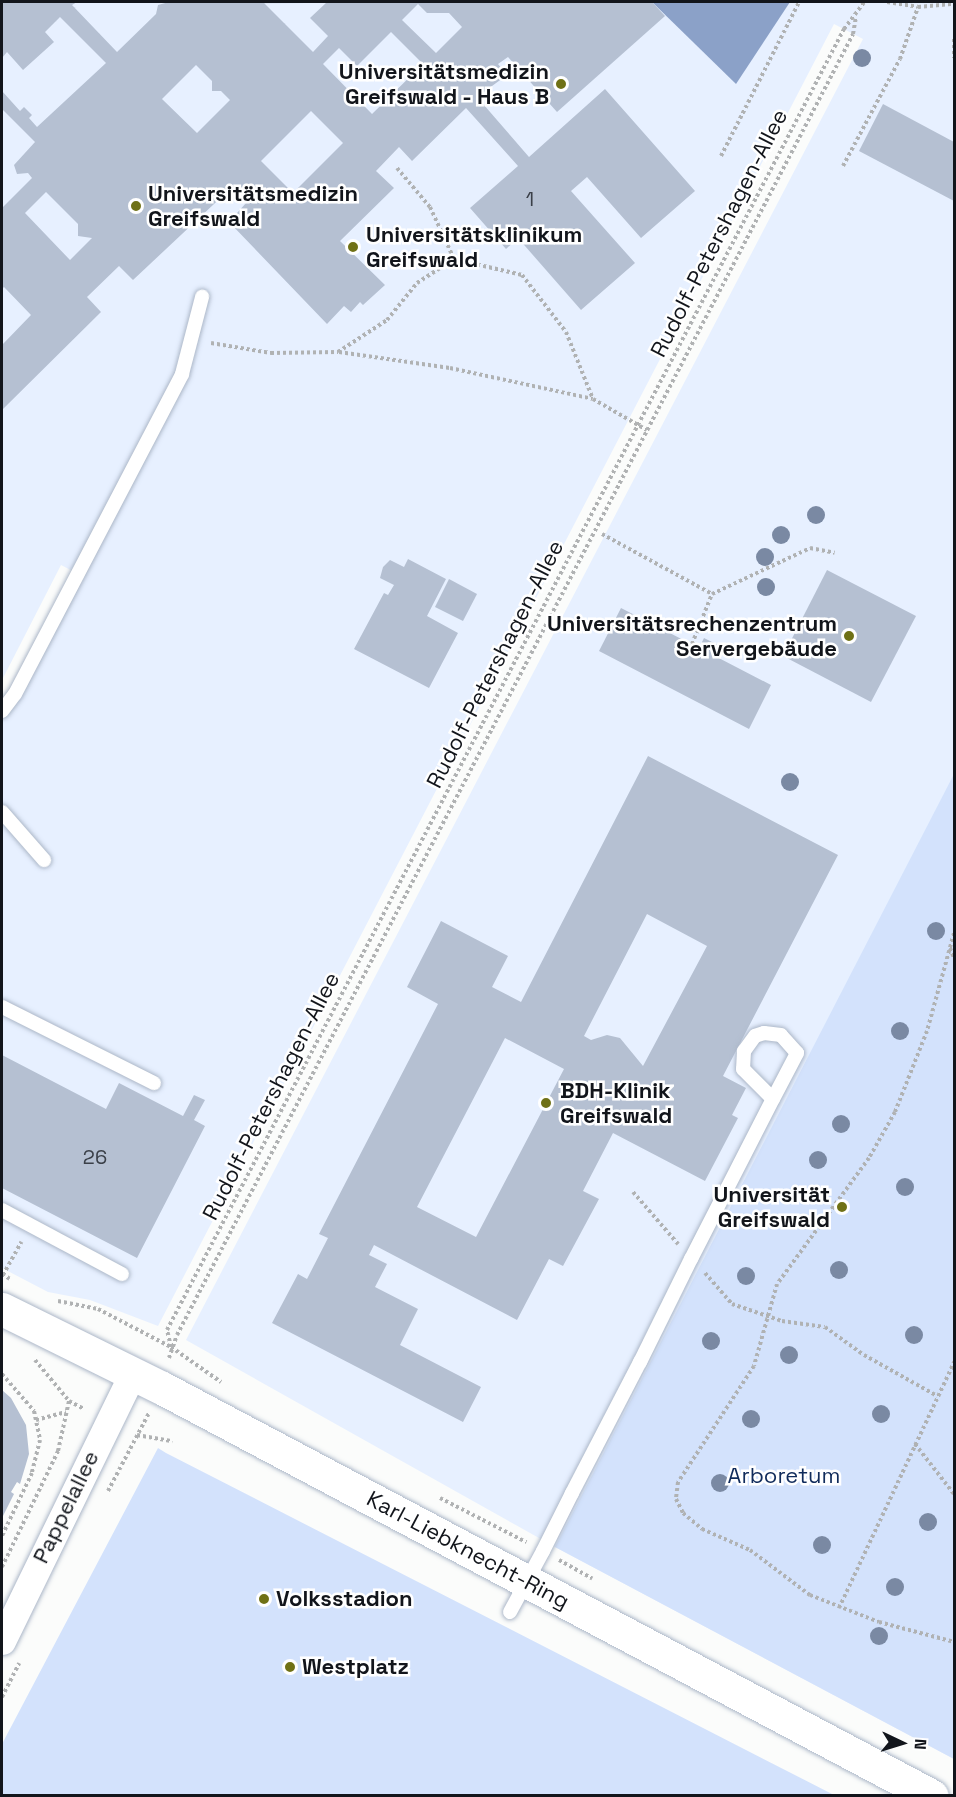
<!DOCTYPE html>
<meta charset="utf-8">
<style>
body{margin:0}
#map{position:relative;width:956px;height:1797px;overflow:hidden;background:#fbfcfb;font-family:"Space Grotesk",sans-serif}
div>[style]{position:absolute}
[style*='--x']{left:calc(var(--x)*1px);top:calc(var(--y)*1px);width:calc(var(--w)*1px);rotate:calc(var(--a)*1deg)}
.built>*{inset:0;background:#e7f0ff}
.green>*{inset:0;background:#d3e2fc}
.water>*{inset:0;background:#8ba1c8}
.building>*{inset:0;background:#b5c0d2}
.path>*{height:4px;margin-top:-2px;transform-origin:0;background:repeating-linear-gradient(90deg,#b0b2b3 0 3px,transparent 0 6px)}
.roads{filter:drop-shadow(0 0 2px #acb7c8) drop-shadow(0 0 2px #acb7c8)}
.lane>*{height:14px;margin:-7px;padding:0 7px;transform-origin:7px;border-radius:7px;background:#fff}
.street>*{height:27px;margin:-13.5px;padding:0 13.5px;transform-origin:13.5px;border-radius:13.5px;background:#fff}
.secondary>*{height:33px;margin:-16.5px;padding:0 16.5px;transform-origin:16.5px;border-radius:16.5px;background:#fff}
.trees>*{width:18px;height:18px;margin:-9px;border-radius:50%;background:#7a89a3}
.dots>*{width:16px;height:16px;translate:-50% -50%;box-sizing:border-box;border:3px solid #fff;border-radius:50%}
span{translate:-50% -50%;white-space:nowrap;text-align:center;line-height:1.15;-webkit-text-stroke:5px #fff;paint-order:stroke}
.number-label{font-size:20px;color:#3b4049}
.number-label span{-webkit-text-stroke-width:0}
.poi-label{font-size:22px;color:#12151b;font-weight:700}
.right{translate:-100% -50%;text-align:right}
.left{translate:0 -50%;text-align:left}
.street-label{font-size:22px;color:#12151b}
.park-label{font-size:22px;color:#102b5b}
.frame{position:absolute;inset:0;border:3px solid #12151b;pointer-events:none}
.north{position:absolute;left:872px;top:1713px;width:60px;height:60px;-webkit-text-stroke:4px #fff;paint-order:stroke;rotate:94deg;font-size:16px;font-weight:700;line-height:24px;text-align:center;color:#12151b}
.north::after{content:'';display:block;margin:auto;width:21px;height:27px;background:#12151b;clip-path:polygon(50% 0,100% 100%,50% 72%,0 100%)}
</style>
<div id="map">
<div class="built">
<i style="clip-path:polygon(2px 2px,954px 2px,954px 1759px,555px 1547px,186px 1340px,863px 39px,834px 24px,158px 1326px,90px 1300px,48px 1292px,2px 1268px,2px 720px,16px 704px,84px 577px,61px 565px,2px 680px)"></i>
</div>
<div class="green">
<i style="clip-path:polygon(954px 774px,954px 1759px,555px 1547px)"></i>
<i style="clip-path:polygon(158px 1448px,166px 1453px,834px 1795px,2px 1795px,2px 1744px)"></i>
</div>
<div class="water">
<i style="clip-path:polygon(652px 2px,790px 2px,736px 84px)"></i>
</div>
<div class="building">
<i style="clip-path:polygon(evenodd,2px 2px,77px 2px,72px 5px,117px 52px,156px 14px,158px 5px,169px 2px,263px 2px,313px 52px,328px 36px,310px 18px,327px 2px,652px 2px,665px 16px,557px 112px,508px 57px,498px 64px,507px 75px,477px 97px,529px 157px,605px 89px,695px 191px,641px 238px,587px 177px,571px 191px,635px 263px,581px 310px,518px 238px,506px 249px,470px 208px,518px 166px,466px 108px,412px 161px,399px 147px,376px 171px,394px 188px,340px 241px,385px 285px,363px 305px,360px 302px,351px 312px,344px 306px,327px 324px,229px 222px,246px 203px,230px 189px,133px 280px,119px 266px,87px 297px,101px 312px,2px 410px,2px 345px,31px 315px,4px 287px,2px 289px,2px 208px,32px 178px,28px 173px,17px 174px,14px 165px,35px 142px,2px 109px,2px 91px,20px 111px,24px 107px,32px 115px,29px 118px,37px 127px,106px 63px,60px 17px,45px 32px,54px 42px,23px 70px,7px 52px,2px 58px,2px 2px,418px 4px,427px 13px,449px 13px,462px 27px,436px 53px,402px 20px,418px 4px,2px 2px,391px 32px,423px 64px,372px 114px,323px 64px,339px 48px,357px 66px,391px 32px,2px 2px,196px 65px,212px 81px,212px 91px,221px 91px,230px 100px,197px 133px,162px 99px,196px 65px,2px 2px,311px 111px,343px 143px,293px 193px,261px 161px,311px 111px,2px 2px,46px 192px,78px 224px,78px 236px,92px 238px,70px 260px,25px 213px,46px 192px)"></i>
<i style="clip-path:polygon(883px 104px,954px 142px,954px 201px,859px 151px)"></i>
<i style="clip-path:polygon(408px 559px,446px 579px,427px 616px,458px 633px,429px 688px,354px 649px,384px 593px,388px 595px,394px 585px,380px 578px,383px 567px,390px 560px,404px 567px)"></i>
<i style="clip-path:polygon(827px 570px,916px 616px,871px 702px,783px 656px)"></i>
<i style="clip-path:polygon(449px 579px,477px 594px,463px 621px,435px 607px)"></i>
<i style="clip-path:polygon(621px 608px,699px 648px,704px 638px,718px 645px,713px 655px,771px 685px,749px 729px,599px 651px)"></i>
<i style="clip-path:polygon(evenodd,648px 756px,838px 855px,723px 1076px,746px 1088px,732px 1115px,738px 1118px,705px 1181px,613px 1133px,583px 1191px,599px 1199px,563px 1266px,549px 1259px,517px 1320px,374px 1245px,369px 1255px,387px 1264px,375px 1287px,418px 1309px,400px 1345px,481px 1387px,463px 1422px,272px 1323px,298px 1274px,307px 1279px,328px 1238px,319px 1234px,438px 1004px,407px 987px,441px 921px,508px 956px,492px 987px,521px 1002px,648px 756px,647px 914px,707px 946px,643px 1066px,620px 1038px,607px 1035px,591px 1040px,584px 1036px,647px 914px,648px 756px,505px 1038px,564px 1069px,476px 1237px,417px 1207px,505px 1038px)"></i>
<i style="clip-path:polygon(2px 1055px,106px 1109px,119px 1083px,183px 1116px,194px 1095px,205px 1100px,194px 1120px,205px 1126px,137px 1258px,2px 1188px)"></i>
<i style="clip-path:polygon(2px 1390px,11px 1398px,26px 1425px,29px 1454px,20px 1484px,17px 1482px,11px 1492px,14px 1494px,2px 1518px)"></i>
</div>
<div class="path">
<i style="--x:887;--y:2;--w:31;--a:9"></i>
<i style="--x:918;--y:7;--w:36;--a:-5"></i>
<i style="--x:954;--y:39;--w:19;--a:90"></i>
<i style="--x:721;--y:156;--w:173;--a:-63.1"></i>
<i style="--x:843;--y:166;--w:121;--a:-62"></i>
<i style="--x:900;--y:59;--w:55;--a:-70.9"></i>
<i style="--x:397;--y:168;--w:51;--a:49.8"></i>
<i style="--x:430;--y:207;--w:57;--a:65.2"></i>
<i style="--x:211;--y:343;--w:61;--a:9.5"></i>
<i style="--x:271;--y:353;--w:67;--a:-0.9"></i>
<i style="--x:338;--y:352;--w:59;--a:-33.1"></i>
<i style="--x:387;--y:320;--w:48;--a:-51"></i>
<i style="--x:417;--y:283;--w:44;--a:-33"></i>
<i style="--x:454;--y:259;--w:70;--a:13.2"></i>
<i style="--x:522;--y:275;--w:72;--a:52.3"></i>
<i style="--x:566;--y:332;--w:72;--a:68.1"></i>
<i style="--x:593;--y:399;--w:62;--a:29.9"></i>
<i style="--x:339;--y:352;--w:112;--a:8.2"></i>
<i style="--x:450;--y:368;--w:146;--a:12.2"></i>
<i style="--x:602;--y:534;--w:125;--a:28.6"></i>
<i style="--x:692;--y:644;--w:54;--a:-68.2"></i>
<i style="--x:712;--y:594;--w:108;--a:-25.1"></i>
<i style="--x:810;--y:548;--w:25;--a:11"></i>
<i style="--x:954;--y:933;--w:102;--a:105.4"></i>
<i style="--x:927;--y:1031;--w:87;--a:111.6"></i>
<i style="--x:895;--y:1112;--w:53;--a:119.5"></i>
<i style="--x:869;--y:1158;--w:156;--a:126.1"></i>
<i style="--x:777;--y:1284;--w:85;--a:105.7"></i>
<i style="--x:754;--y:1366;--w:139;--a:123.2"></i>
<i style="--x:678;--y:1482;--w:17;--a:97"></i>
<i style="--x:676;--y:1499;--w:16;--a:63"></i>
<i style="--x:683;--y:1513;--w:25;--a:40"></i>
<i style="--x:702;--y:1529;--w:52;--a:23.6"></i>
<i style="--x:750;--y:1550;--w:75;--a:36.9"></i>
<i style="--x:810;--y:1595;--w:74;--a:21.4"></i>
<i style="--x:879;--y:1622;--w:78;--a:14.9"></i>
<i style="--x:950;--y:948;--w:11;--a:68"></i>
<i style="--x:633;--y:1192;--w:69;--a:49.1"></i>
<i style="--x:705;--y:1273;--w:41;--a:48.9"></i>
<i style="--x:732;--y:1304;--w:53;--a:18.8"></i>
<i style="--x:782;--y:1321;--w:43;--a:7.9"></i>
<i style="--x:825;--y:1327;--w:48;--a:35.7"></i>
<i style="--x:864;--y:1355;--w:84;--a:29.3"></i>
<i style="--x:2;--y:1274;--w:9;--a:32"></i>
<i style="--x:3;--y:1275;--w:38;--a:-61"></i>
<i style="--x:58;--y:1301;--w:41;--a:11.3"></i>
<i style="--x:98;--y:1309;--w:82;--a:27.5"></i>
<i style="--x:171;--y:1347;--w:61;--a:35"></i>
<i style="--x:171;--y:1347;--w:17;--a:-103"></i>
<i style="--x:167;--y:1330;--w:1467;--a:-62.51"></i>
<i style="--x:844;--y:29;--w:34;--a:-53"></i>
<i style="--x:169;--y:1358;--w:24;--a:-71"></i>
<i style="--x:177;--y:1335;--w:1466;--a:-62.54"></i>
<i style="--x:853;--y:34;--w:17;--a:-80"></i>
<i style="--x:35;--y:1360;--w:53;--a:50.3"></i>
<i style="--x:69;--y:1401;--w:17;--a:28"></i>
<i style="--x:2;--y:1374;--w:49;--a:49.1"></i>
<i style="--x:34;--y:1411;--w:30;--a:78"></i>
<i style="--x:40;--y:1440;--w:34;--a:104"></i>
<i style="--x:32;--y:1473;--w:70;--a:115.5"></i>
<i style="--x:36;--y:1420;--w:31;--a:-15"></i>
<i style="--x:137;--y:1435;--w:36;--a:10"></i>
<i style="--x:915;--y:1444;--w:63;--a:52"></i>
<i style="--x:108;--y:1491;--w:88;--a:-62.3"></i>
<i style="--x:440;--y:1498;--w:97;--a:27.1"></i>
<i style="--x:559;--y:1560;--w:38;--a:29"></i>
<i style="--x:2;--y:1567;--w:129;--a:-64.2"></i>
<i style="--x:58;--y:1451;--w:51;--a:-77.6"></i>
<i style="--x:839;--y:1608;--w:272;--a:-64.9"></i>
<i style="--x:2;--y:1697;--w:38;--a:-63"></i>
</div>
<div class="roads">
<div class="lane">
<i style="--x:2;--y:711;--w:21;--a:-53"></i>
<i style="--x:15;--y:694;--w:361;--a:-62.4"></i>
<i style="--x:182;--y:374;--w:80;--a:-75.4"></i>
<i style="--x:2;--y:812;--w:64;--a:48.8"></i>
<i style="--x:2;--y:1007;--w:170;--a:26.6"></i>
<i style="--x:2;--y:1210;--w:136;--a:28.1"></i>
<i style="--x:510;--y:1612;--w:69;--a:-61.6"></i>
<i style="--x:543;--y:1551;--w:65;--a:-63.4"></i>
<i style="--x:572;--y:1493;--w:148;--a:-62.6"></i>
<i style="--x:640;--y:1362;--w:115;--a:-63.7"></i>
<i style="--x:691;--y:1259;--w:180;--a:-62.9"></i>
<i style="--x:773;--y:1099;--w:52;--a:-62.4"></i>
<i style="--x:797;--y:1053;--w:24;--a:-132"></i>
<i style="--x:781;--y:1035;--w:17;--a:-173"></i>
<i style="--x:764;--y:1033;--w:9;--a:162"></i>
<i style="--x:755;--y:1036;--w:19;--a:126"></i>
<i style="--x:744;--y:1051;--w:18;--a:93"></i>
<i style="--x:743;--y:1069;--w:42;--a:45"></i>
</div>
<div class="street">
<i style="--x:2;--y:1641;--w:297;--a:-64"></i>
</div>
<div class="secondary">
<i style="--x:2;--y:1309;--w:178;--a:26.3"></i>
<i style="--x:162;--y:1388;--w:871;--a:27.92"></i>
</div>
</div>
<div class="trees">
<i style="left:862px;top:58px"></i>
<i style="left:816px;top:515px"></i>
<i style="left:781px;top:535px"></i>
<i style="left:765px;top:557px"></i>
<i style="left:766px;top:587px"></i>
<i style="left:790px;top:782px"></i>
<i style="left:936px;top:931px"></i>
<i style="left:900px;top:1031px"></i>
<i style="left:841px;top:1124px"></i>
<i style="left:818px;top:1160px"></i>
<i style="left:905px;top:1187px"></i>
<i style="left:839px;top:1270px"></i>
<i style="left:746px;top:1276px"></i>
<i style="left:914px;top:1335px"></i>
<i style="left:711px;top:1341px"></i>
<i style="left:789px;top:1355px"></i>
<i style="left:881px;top:1414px"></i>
<i style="left:751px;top:1419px"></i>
<i style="left:720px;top:1483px"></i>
<i style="left:928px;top:1522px"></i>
<i style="left:822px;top:1545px"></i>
<i style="left:895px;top:1587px"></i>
<i style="left:879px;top:1636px"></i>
</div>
<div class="dots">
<i style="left:561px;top:84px;background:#6f7116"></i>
<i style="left:136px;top:206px;background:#6f7116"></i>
<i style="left:353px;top:247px;background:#6f7116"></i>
<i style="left:849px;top:636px;background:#6f7116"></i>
<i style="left:546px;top:1103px;background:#6f7116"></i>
<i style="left:842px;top:1207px;background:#6f7116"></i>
<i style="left:264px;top:1599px;background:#6f7116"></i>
<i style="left:290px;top:1667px;background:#6f7116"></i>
</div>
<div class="number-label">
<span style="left:530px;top:199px">1</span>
<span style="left:95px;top:1157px">26</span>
</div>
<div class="poi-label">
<span class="right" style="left:549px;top:84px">Universitätsmedizin<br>Greifswald - Haus B</span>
<span class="left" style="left:148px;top:206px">Universitätsmedizin<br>Greifswald</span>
<span class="left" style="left:366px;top:247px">Universitätsklinikum<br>Greifswald</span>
<span class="right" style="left:837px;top:636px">Universitätsrechenzentrum<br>Servergebäude</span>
<span class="left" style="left:560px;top:1103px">BDH-Klinik<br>Greifswald</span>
<span class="right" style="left:830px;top:1207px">Universität<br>Greifswald</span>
<span class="left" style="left:276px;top:1599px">Volksstadion</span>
<span class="left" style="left:302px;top:1667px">Westplatz</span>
</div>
<div class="street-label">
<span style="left:719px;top:233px;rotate:-63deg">Rudolf-Petershagen-Allee</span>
<span style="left:495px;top:664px;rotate:-63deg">Rudolf-Petershagen-Allee</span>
<span style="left:271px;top:1096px;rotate:-63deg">Rudolf-Petershagen-Allee</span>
<span style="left:66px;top:1507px;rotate:-64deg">Pappelallee</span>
<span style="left:468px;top:1550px;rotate:28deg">Karl-Liebknecht-Ring</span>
</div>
<div class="park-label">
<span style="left:784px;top:1476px">Arboretum</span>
</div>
<div class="frame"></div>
<div class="north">N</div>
</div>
